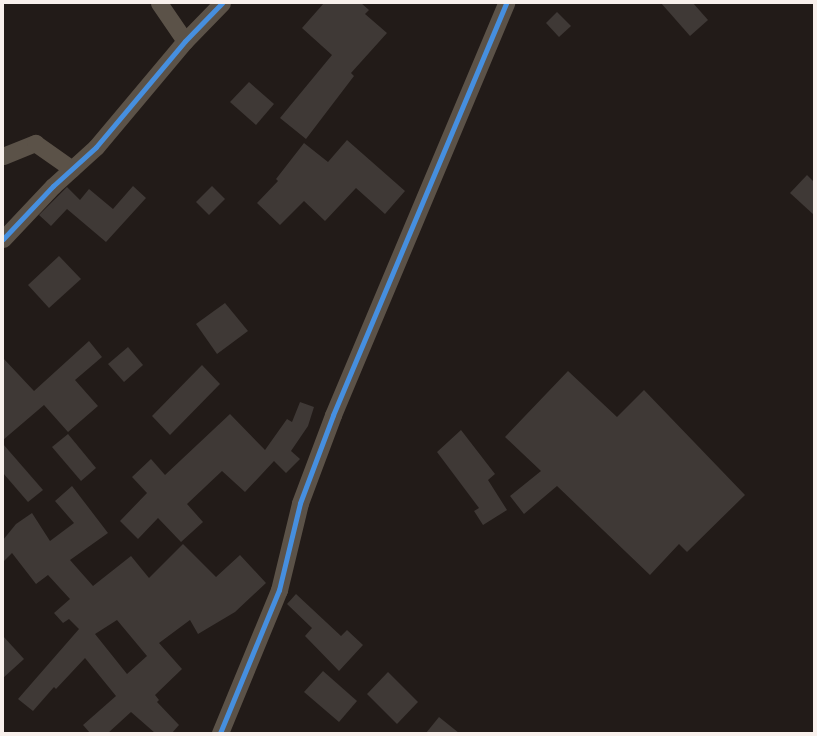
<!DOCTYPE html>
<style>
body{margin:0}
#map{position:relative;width:817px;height:736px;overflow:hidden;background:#221b18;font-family:"Asap Condensed",sans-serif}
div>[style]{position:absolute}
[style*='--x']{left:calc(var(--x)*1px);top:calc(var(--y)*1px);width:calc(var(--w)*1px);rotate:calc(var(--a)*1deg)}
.building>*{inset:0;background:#3f3936}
.minor>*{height:17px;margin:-8.5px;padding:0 8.5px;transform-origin:8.5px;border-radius:8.5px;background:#5b5248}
.cycleway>*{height:5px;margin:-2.5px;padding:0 2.5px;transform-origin:2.5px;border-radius:2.5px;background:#468fdf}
span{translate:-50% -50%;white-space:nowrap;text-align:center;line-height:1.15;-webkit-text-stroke:4px #251a15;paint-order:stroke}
.frame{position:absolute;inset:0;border:4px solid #f8f0ec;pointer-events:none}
</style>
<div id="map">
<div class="building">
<i style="clip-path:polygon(324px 3px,361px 3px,369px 10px,365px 14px,387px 33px,351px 73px,354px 76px,306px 139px,280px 118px,332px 55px,302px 28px)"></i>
<i style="clip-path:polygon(661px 3px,693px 3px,708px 20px,690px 36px)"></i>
<i style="clip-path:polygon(557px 12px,571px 26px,559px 37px,546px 23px)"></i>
<i style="clip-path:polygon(249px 82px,274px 104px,256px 125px,230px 102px)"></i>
<i style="clip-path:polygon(347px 140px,405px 191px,385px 214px,356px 188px,325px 221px,304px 201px,280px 225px,257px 203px,278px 181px,276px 179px,304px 143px,328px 162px)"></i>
<i style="clip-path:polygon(807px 175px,814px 182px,814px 215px,790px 193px)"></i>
<i style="clip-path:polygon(133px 186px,146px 198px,106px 242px,67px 209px,51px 226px,39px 215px,67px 187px,80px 200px,89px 189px,113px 209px)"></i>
<i style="clip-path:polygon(212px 186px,225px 199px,209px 215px,196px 202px)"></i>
<i style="clip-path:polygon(59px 256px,81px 279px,49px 308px,28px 285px)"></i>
<i style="clip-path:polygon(225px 303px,248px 331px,217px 354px,196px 324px)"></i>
<i style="clip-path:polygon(89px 341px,102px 357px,75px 380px,98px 406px,68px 432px,44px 405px,3px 440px,3px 358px,34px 391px)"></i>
<i style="clip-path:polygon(128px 347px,143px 365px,124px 382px,108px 364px)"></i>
<i style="clip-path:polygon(202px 365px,220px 384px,170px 435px,152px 416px)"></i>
<i style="clip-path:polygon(568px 371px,617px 417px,644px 390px,745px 495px,687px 552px,679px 544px,650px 575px,557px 486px,524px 514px,510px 496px,541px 471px,505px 437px)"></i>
<i style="clip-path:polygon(300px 402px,314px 407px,308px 426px,291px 451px,300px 459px,286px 473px,274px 461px,245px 492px,222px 471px,187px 504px,203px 522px,181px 542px,158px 518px,138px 539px,120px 521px,147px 493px,132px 477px,151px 459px,165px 475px,230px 414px,265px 450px,287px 419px,292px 422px)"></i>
<i style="clip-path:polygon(461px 430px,495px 474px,488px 480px,507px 510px,483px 525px,474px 511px,479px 508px,437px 452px)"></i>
<i style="clip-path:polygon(68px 434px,96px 468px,81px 481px,52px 447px)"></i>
<i style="clip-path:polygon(3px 444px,43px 490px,28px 502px,3px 473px)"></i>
<i style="clip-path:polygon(evenodd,72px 486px,108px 533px,70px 560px,93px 586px,131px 556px,149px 578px,183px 544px,216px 577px,240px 555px,266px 583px,235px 612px,198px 634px,190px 620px,159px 643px,182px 669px,155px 695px,159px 700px,157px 702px,179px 725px,172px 733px,155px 733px,131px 712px,108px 733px,90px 733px,83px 725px,116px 696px,85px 658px,56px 689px,54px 687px,33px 711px,18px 699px,79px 629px,69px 619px,63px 623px,54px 613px,70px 599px,48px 575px,36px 584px,12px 553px,3px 562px,3px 540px,16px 524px,32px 513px,50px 541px,74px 523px,55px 501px,72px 486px,117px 620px,147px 656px,127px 674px,95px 634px,117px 620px)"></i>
<i style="clip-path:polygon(296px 594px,341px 636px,347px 630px,363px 645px,339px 671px,305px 636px,312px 628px,287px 604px)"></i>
<i style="clip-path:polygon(3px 636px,24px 659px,3px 678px)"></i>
<i style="clip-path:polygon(323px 671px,357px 701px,339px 722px,304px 692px)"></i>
<i style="clip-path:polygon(388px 672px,418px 702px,397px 724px,367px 694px)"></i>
<i style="clip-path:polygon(439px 717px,459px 733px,426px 733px)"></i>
</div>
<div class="minor">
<i style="--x:159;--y:3;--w:46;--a:55.6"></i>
<i style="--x:3;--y:156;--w:35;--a:-22"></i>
<i style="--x:35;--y:143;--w:45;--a:35.1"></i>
<i style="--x:3;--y:239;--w:73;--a:-46.7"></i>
<i style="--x:53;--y:186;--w:58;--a:-42.2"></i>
<i style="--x:96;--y:147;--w:138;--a:-50"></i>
<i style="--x:185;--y:41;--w:53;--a:-45.8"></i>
<i style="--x:220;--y:733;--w:155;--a:-67.6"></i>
<i style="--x:279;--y:590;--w:89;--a:-76.4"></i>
<i style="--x:300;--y:503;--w:94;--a:-69.4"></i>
<i style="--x:333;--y:415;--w:447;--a:-67.2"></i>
</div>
<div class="cycleway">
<i style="--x:3;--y:239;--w:73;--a:-46.7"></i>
<i style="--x:53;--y:186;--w:58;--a:-42.2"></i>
<i style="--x:96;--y:147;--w:138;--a:-50"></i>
<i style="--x:185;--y:41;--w:53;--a:-45.8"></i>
<i style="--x:220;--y:733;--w:155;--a:-67.6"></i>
<i style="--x:279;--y:590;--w:89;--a:-76.4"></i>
<i style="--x:300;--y:503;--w:94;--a:-69.4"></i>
<i style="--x:333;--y:415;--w:447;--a:-67.2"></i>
</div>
<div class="frame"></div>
</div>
